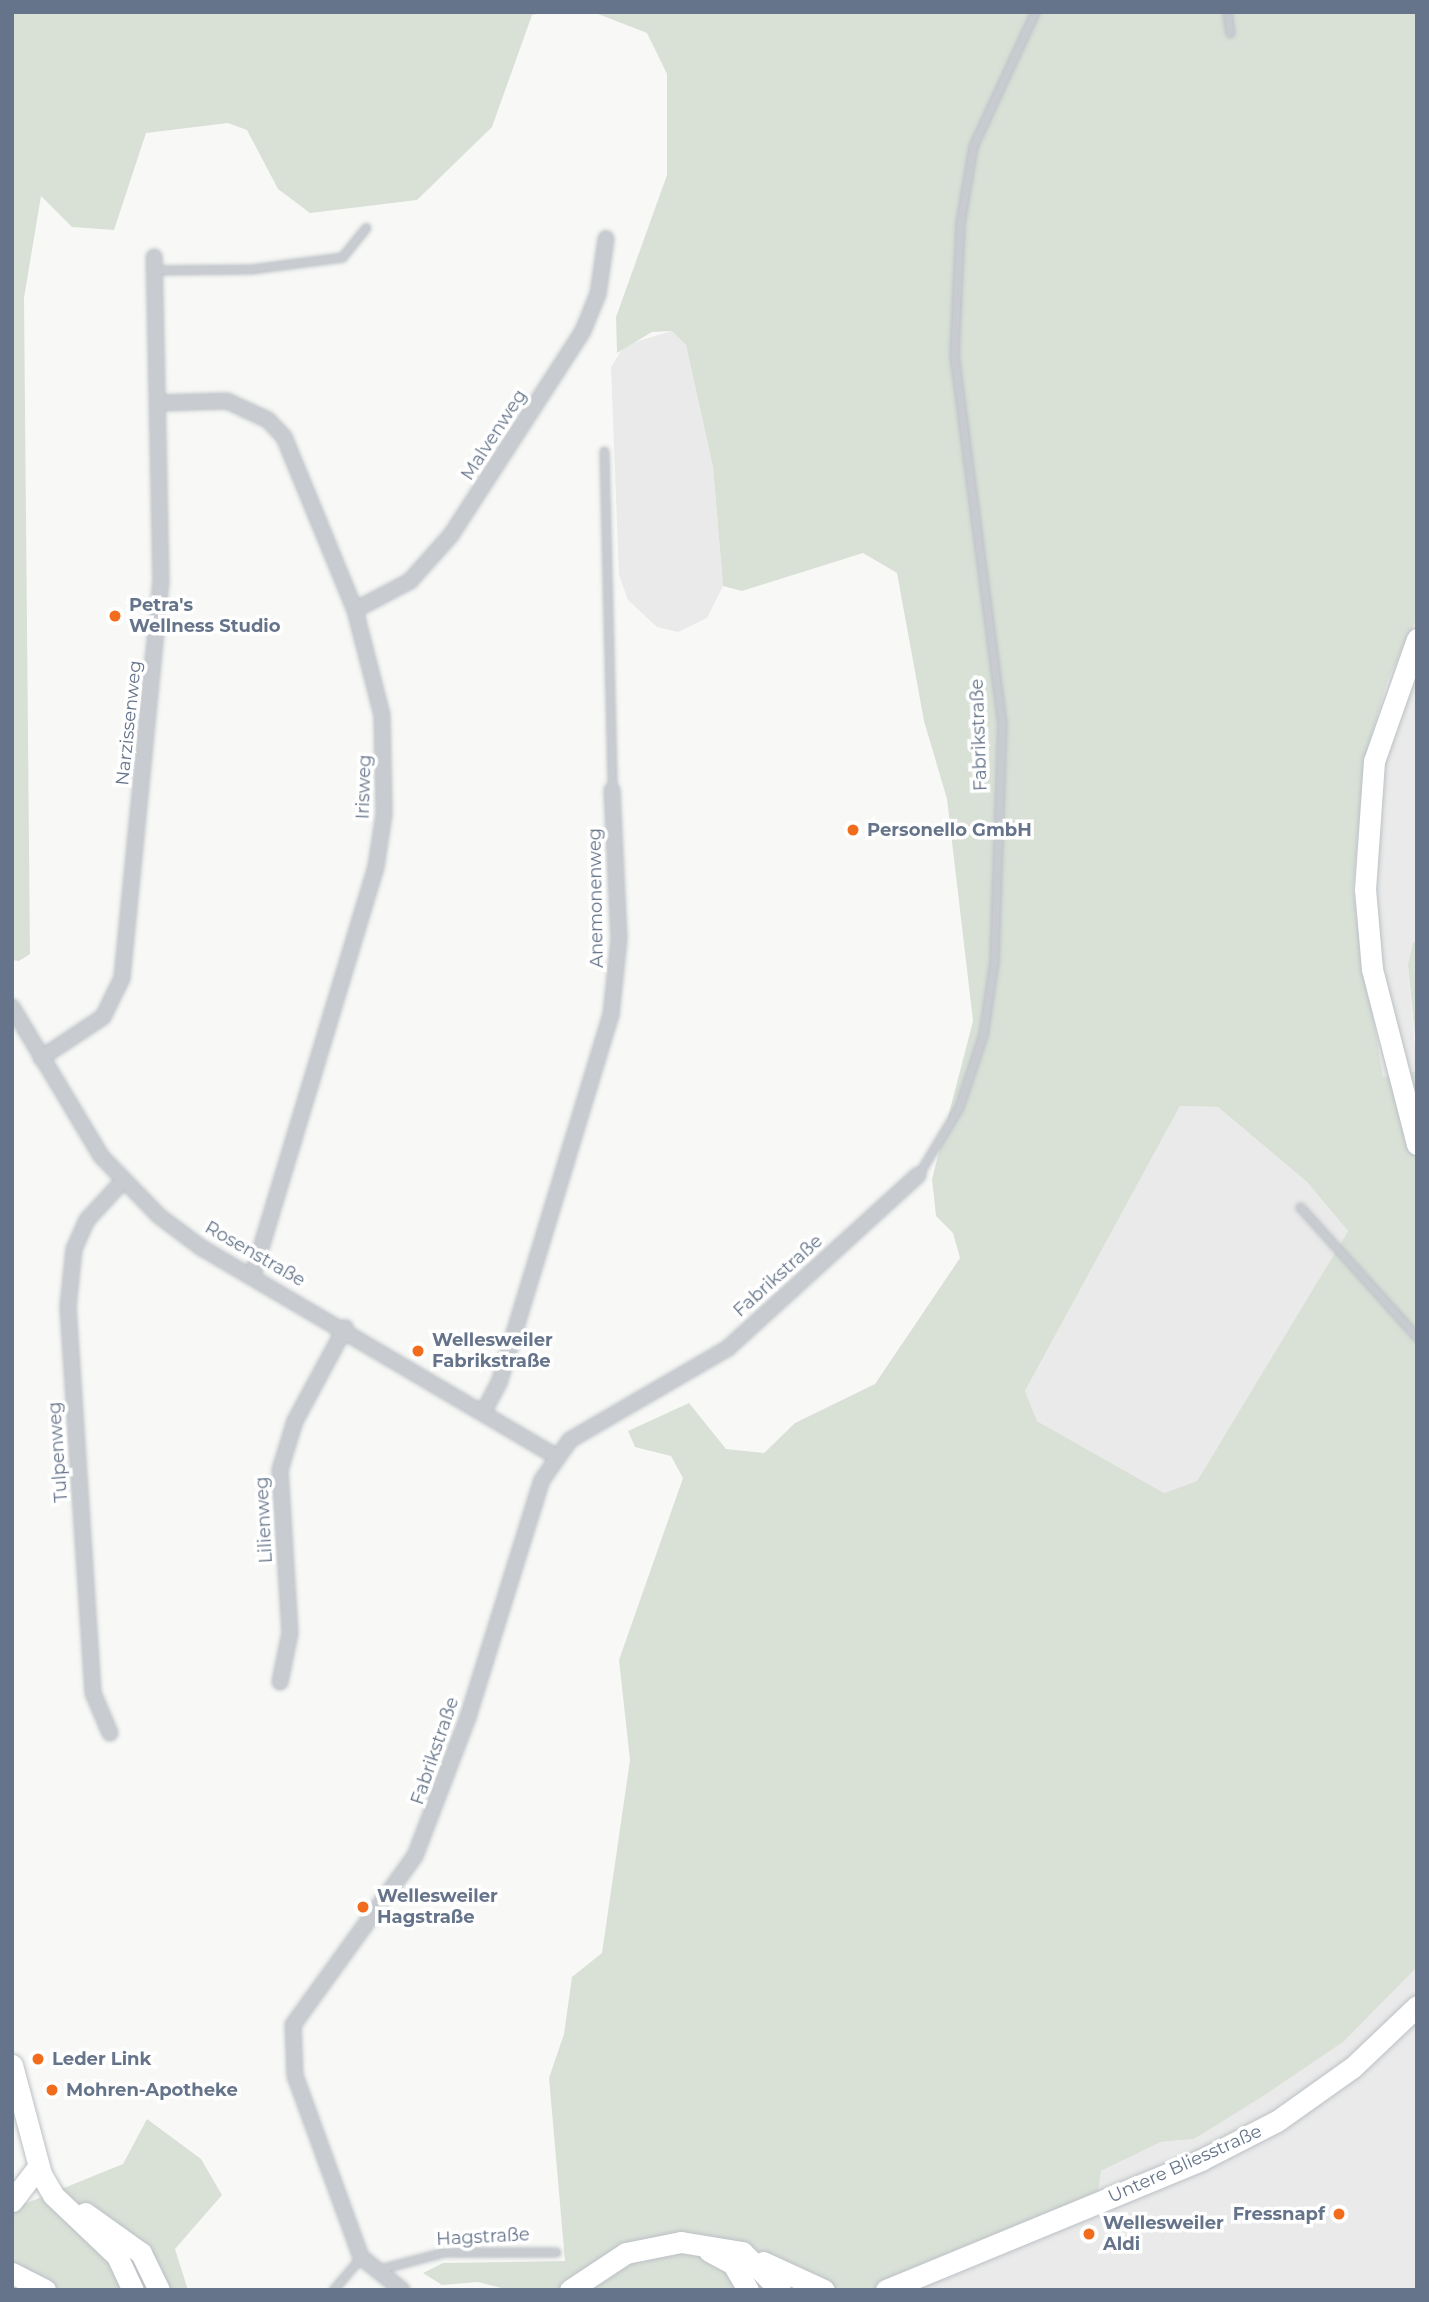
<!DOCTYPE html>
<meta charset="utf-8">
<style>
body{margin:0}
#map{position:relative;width:1429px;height:2302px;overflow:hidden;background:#f8f9f6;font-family:Montserrat,sans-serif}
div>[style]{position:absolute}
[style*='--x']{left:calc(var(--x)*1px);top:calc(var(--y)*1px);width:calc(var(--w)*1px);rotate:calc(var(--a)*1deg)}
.built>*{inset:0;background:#e9eae9}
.green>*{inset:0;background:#d9e1d7}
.roads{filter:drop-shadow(0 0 2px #bcc0c6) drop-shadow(0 0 2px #bcc0c6)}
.lane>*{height:7px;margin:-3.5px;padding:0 3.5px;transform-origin:3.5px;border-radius:3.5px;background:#c8cbd0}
.street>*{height:14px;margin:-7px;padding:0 7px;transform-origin:7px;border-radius:7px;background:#c8cbd0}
.secondary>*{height:21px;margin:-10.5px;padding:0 10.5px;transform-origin:10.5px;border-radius:10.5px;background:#fff}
.dots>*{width:19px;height:19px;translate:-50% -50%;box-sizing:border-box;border:4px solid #fff;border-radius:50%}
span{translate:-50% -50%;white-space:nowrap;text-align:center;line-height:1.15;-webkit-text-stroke:7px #fff;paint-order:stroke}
.street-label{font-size:18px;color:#65748a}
.poi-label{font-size:18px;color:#65748a;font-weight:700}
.left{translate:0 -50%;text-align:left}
.right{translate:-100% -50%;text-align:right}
.frame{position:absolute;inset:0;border:14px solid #65748a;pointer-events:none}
</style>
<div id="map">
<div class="built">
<i style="clip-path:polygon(672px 331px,686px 345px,713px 467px,723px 586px,707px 618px,678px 632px,657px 627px,628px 600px,619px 575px,611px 367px,625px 345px)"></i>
<i style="clip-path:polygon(1417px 618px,1417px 943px,1408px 965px,1417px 1071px,1383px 1077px,1353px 889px,1365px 759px,1387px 682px)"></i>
<i style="clip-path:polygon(1180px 1106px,1218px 1107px,1307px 1182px,1348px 1231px,1197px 1481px,1164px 1493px,1037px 1421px,1025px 1391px)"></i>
<i style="clip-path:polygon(1417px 1967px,1417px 2290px,882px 2290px,1101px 2171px,1161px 2142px,1195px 2139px)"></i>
</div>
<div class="green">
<i style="clip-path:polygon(12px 12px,545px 12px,532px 15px,492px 127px,417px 200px,310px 213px,278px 189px,247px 130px,228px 123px,146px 133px,114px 230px,72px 227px,41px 196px,24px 298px,30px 954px,19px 961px,12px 960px)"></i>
<i style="clip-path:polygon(evenodd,593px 12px,1417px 12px,1417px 618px,1387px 682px,1365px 759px,1353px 889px,1383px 1077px,1417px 1071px,1417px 1967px,1343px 2042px,1263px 2096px,1194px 2139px,1161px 2142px,1101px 2171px,1097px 2198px,882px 2290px,509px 2290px,478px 2282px,442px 2285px,423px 2273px,443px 2263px,565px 2261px,549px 2078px,564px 2034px,572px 1977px,602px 1953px,630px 1760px,619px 1660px,683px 1478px,671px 1456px,635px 1447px,628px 1431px,689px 1403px,726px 1449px,764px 1453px,795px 1423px,875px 1384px,960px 1258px,953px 1233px,936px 1216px,932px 1179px,973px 1021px,947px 799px,924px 721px,897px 573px,863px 553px,742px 591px,723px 586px,713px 467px,686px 345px,672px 331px,652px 332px,617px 353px,616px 317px,667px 175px,667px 74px,647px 33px,593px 12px,1180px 1106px,1218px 1107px,1307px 1182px,1348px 1231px,1197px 1481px,1164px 1493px,1037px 1421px,1025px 1391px,1180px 1106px)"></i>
<i style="clip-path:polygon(1413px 942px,1417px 943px,1417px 1058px,1408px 965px)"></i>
<i style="clip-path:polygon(147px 2119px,201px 2159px,222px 2195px,175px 2249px,188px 2290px,12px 2290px,12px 2209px,123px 2164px)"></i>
</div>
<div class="roads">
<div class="lane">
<i style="--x:1227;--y:12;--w:21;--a:82"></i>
<i style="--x:155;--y:270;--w:96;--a:-0.6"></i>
<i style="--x:251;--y:269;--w:92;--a:-7.5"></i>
<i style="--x:342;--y:257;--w:38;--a:-51"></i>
<i style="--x:604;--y:451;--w:339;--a:88.6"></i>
<i style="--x:918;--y:1175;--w:79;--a:-58.9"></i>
<i style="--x:959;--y:1107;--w:76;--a:-71.6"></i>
<i style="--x:983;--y:1035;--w:75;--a:-81.5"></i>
<i style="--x:994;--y:961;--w:237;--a:-88.1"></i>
<i style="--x:1002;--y:724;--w:371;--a:-97.4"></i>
<i style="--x:954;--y:356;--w:133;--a:-87.4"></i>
<i style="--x:960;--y:223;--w:78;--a:-80.4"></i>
<i style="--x:973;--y:146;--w:148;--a:-65.2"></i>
<i style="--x:1300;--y:1207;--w:175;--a:48"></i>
<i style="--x:376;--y:2270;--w:70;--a:-14.8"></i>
<i style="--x:444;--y:2252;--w:112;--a:0"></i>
<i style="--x:333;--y:2290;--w:43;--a:-49.7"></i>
</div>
<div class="street">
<i style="--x:159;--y:403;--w:68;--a:-1.7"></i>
<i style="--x:227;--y:401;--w:45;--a:24.9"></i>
<i style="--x:268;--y:420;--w:23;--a:47"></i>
<i style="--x:284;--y:437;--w:187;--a:67.7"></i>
<i style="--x:355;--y:610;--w:108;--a:75.6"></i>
<i style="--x:382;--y:715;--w:99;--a:88.8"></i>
<i style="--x:384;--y:814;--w:54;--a:98.6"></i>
<i style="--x:376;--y:867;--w:426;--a:106.8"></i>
<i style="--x:355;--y:610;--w:62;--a:-27.8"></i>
<i style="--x:410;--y:581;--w:62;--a:-48.3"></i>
<i style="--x:451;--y:535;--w:243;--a:-57.1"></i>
<i style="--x:583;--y:331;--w:40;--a:-68"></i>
<i style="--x:598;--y:294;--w:56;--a:-81.7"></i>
<i style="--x:12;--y:1007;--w:174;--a:59.1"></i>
<i style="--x:101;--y:1156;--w:83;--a:46"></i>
<i style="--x:159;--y:1216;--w:54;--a:36.7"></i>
<i style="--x:202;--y:1248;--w:408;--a:30.5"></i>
<i style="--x:41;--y:1058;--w:74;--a:-33.5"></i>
<i style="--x:103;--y:1017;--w:43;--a:-64"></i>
<i style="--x:122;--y:978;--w:397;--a:-84.4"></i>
<i style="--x:161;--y:583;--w:326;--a:-91.2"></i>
<i style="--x:485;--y:1409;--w:30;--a:-62"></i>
<i style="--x:499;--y:1383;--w:385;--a:-73.1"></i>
<i style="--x:611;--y:1015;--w:76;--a:-84"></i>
<i style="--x:619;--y:939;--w:149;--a:-92.7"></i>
<i style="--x:280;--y:1682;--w:50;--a:-78.5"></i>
<i style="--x:290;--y:1633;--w:163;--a:-93.5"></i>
<i style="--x:280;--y:1470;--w:51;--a:-73"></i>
<i style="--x:295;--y:1421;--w:106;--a:-61.7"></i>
<i style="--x:110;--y:1733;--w:43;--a:-113"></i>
<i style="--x:93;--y:1693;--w:387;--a:-93.7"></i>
<i style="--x:68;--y:1307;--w:58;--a:-84.1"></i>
<i style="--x:74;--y:1249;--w:32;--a:-66"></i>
<i style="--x:87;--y:1220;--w:52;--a:-47.4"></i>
<i style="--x:402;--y:2290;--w:53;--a:-141.2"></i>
<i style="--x:361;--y:2257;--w:193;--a:-110"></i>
<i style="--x:295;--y:2076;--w:51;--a:-92.2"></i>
<i style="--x:293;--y:2025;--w:208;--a:-54.2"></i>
<i style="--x:415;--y:1856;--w:149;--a:-69.1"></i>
<i style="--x:468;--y:1717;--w:248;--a:-72.7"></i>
<i style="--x:542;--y:1480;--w:49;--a:-55"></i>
<i style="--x:570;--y:1440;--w:183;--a:-30.2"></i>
<i style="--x:728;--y:1348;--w:257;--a:-42.3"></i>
</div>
<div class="secondary">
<i style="--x:1417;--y:639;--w:129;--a:109.4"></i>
<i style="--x:1374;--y:761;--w:128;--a:94"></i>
<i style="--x:1365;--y:889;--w:80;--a:85"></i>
<i style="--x:1372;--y:969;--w:181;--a:75.6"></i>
<i style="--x:12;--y:2065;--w:113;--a:75.1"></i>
<i style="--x:41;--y:2174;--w:24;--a:60"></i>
<i style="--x:53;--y:2195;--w:88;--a:43.6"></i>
<i style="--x:117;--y:2256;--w:38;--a:65"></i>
<i style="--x:12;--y:2201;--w:43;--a:-52.6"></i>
<i style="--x:85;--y:2213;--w:69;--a:35.5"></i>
<i style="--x:141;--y:2253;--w:41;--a:64.1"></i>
<i style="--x:709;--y:2251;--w:27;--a:28"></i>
<i style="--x:733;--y:2264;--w:30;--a:60"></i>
<i style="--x:763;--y:2262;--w:67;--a:24.7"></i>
<i style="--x:12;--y:2273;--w:37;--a:27"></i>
<i style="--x:570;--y:2290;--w:67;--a:-33.5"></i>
<i style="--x:626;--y:2253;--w:56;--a:-11.3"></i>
<i style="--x:681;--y:2242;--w:62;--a:9.3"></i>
<i style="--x:742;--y:2252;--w:54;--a:45"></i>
<i style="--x:886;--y:2290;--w:341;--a:-22.4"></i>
<i style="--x:1201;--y:2160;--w:85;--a:-27.2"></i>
<i style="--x:1277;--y:2121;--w:93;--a:-35.4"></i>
<i style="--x:1353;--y:2067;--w:88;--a:-43.6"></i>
</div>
</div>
<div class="dots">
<i style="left:115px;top:616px;background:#f26c1d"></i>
<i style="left:853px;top:830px;background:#f26c1d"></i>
<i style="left:418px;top:1351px;background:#f26c1d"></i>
<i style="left:363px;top:1907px;background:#f26c1d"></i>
<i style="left:38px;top:2059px;background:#f26c1d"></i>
<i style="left:52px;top:2090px;background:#f26c1d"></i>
<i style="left:1339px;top:2214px;background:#f26c1d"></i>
<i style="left:1089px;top:2234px;background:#f26c1d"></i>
</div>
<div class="street-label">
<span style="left:494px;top:435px;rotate:-57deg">Malvenweg</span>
<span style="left:129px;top:723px;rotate:-84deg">Narzissenweg</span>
<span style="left:979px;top:735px;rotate:-92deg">Fabrikstraße</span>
<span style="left:364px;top:787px;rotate:-88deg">Irisweg</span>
<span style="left:596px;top:898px;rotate:-91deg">Anemonenweg</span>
<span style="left:255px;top:1254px;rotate:30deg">Rosenstraße</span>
<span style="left:778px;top:1276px;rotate:-42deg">Fabrikstraße</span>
<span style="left:58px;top:1452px;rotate:-94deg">Tulpenweg</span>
<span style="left:264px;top:1520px;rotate:-93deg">Lilienweg</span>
<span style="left:435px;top:1751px;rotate:-71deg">Fabrikstraße</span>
<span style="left:1185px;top:2164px;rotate:-24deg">Untere Bliesstraße</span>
<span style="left:483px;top:2237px;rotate:-3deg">Hagstraße</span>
</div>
<div class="poi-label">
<span class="left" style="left:129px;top:616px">Petra's<br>Wellness Studio</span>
<span class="left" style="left:867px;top:830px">Personello GmbH</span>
<span class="left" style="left:432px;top:1351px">Wellesweiler<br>Fabrikstraße</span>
<span class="left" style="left:377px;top:1907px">Wellesweiler<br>Hagstraße</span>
<span class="left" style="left:52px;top:2059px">Leder Link</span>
<span class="left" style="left:66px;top:2090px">Mohren-Apotheke</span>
<span class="right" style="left:1325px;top:2214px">Fressnapf</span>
<span class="left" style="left:1103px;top:2234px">Wellesweiler<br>Aldi</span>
</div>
<div class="frame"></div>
</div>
